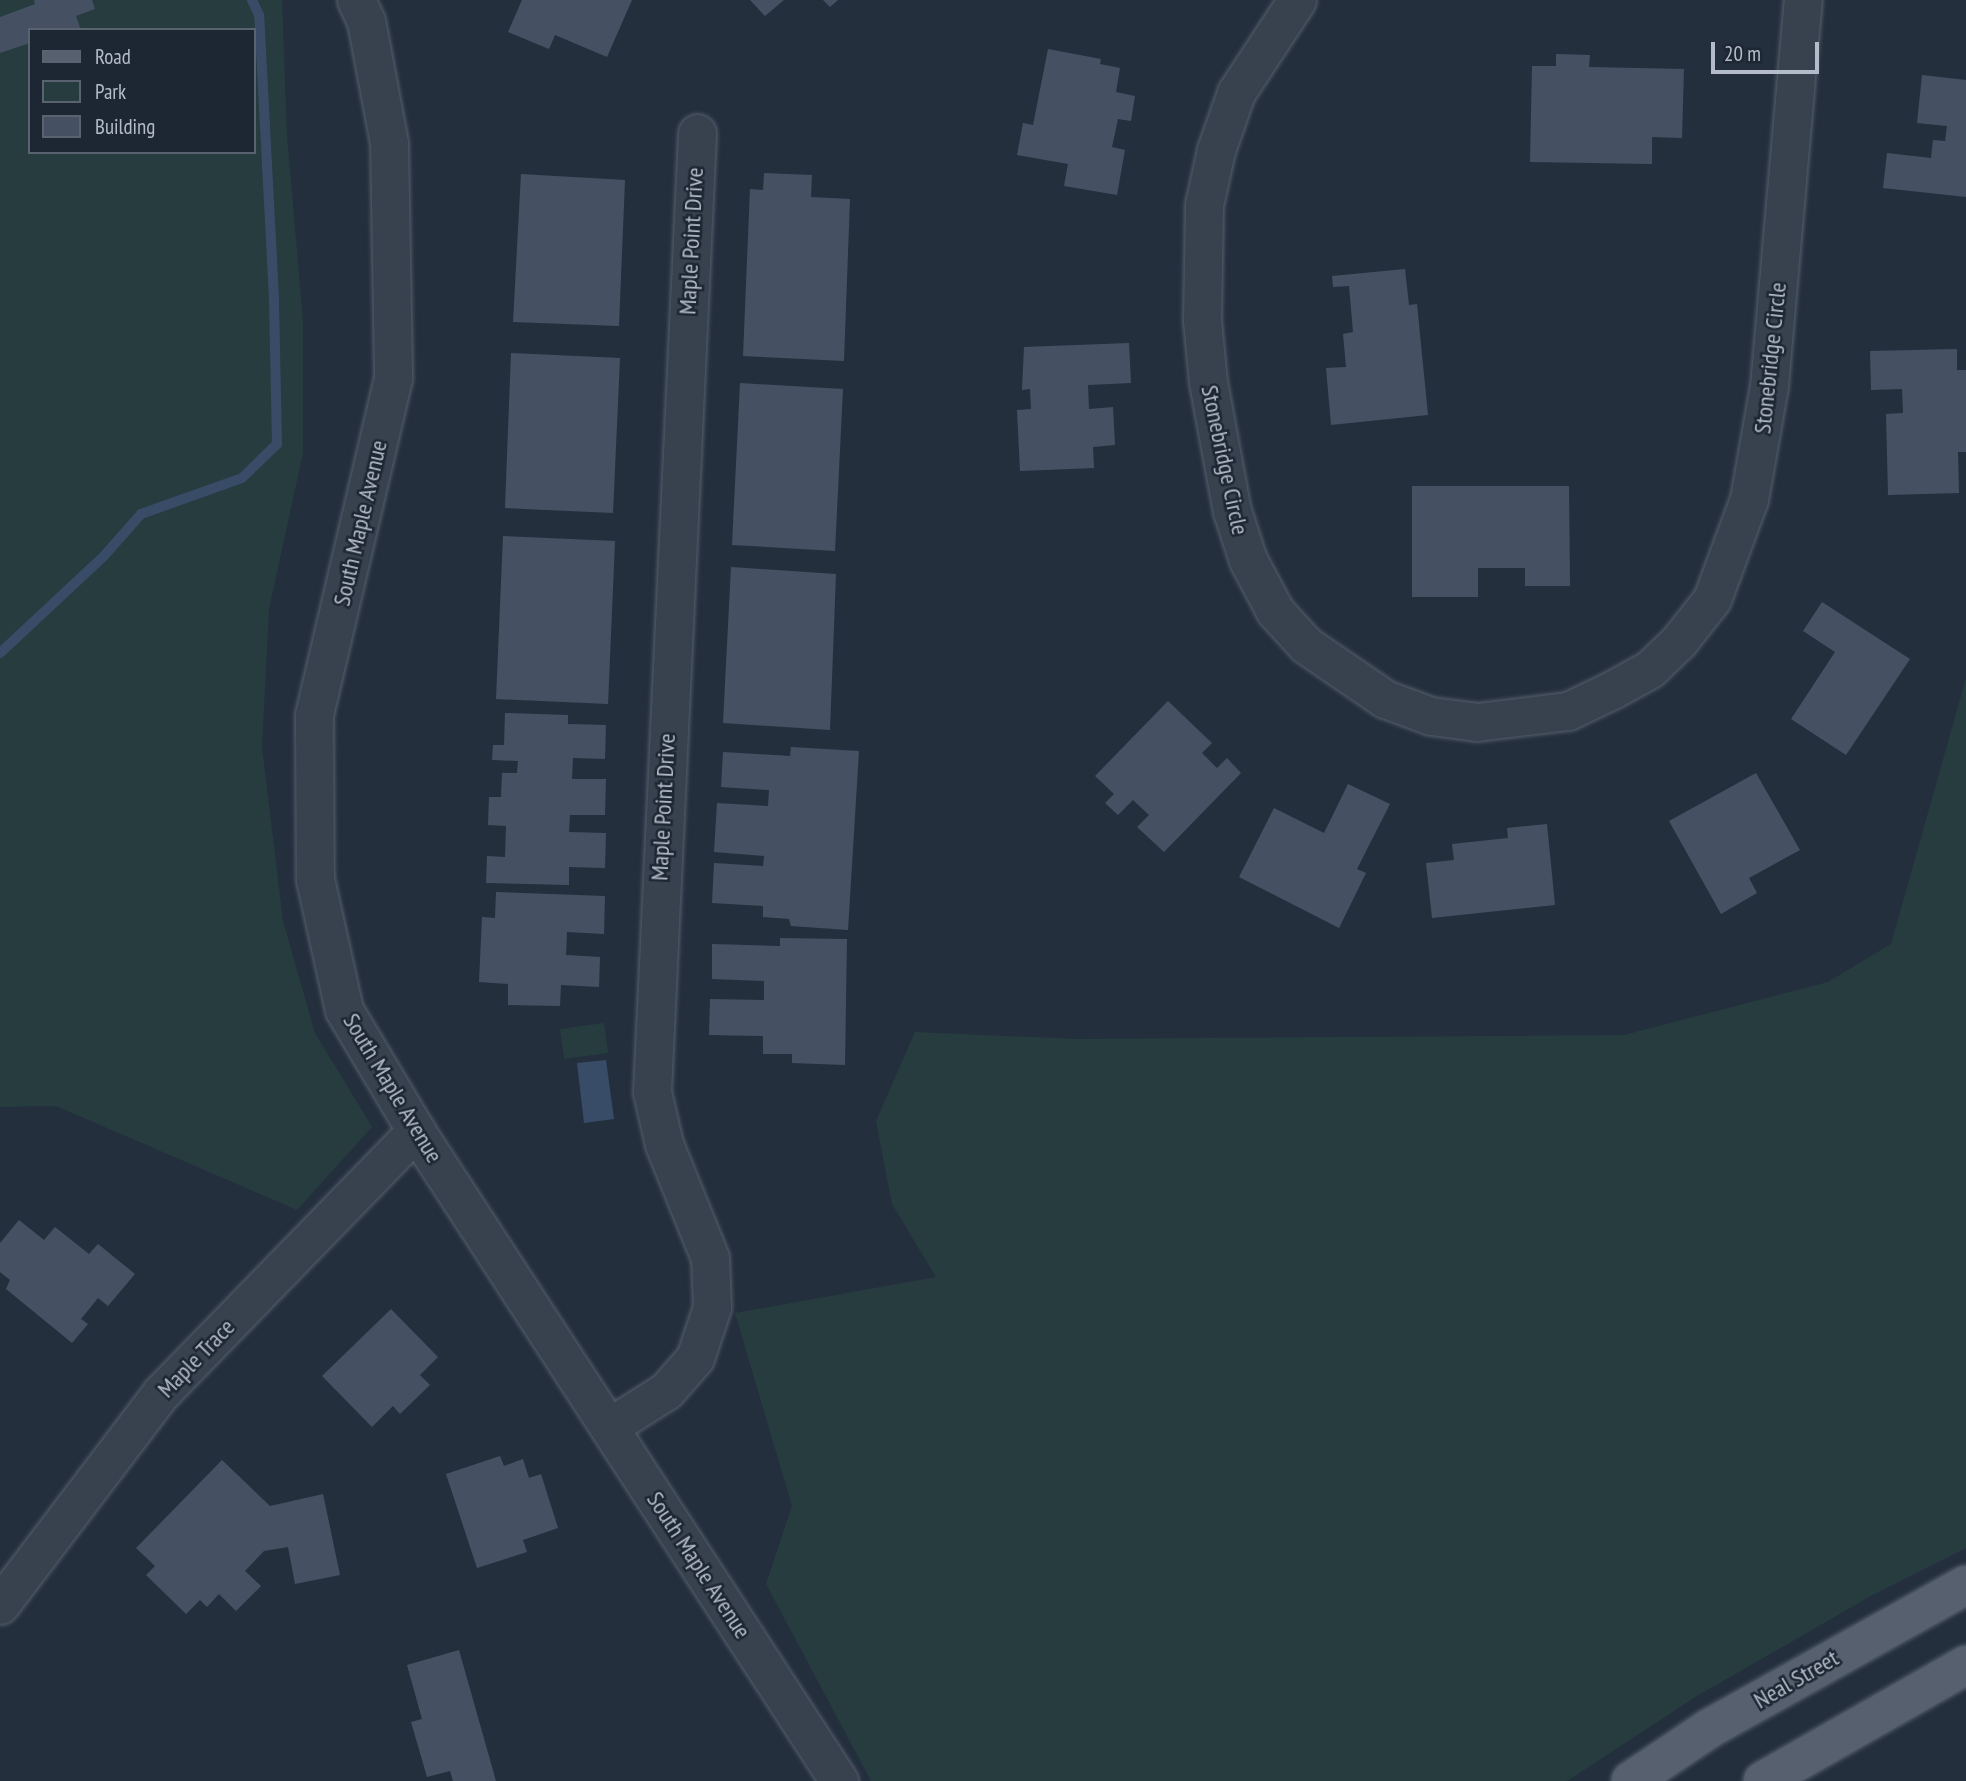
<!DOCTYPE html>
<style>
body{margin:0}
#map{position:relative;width:1966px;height:1781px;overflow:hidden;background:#242f3e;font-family:"PT Sans Narrow",sans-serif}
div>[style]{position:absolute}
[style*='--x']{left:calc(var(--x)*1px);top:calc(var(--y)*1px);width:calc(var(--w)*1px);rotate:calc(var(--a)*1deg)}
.green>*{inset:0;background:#263c3f}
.water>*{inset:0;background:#394c67}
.stream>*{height:10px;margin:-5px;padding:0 5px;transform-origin:5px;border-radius:5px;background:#394c67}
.building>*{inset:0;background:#455162}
.roads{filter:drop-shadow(0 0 2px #565f6c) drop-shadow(0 0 2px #565f6c)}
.minor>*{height:37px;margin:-18.5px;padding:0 18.5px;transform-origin:18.5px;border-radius:18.5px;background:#38414e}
.major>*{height:38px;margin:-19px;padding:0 19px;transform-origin:19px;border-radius:19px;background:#56606e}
span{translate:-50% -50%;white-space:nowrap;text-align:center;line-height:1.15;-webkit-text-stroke:5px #1d2633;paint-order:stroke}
.street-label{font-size:24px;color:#b4bcc9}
.legend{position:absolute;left:28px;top:28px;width:228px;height:126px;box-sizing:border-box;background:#1d2633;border:2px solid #59626f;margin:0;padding:9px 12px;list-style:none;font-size:21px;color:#b4bcc9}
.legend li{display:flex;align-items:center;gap:14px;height:35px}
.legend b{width:35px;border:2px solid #59626f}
.scale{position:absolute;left:1711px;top:42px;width:108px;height:32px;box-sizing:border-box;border:4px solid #b4bcc9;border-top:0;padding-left:9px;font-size:21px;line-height:24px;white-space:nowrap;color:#b4bcc9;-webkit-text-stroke:5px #1d2633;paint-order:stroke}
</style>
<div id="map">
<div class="green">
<i style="clip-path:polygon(evenodd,0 0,282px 0,287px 135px,303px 320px,303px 453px,269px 609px,262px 747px,283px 921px,315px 1033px,372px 1127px,297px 1210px,56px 1106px,0 1107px,0 0,30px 30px,254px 30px,254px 152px,30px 152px,30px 30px)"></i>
<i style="clip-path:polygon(1966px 678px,1966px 1548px,1869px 1597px,1697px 1696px,1567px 1781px,871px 1781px,766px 1584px,792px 1506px,735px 1313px,936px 1277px,892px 1204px,876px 1121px,915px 1032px,1077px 1039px,1624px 1035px,1828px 982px,1891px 944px)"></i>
<i style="clip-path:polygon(604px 1023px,608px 1053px,564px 1059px,560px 1029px)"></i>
</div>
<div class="water">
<i style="clip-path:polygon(606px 1060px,614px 1119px,584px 1123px,577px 1063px)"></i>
</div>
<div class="stream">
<i style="--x:0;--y:653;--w:142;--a:-43"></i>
<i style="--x:104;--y:556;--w:56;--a:-48.6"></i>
<i style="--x:141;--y:514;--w:107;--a:-19.6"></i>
<i style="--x:242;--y:478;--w:49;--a:-44.2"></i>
<i style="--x:277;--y:444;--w:146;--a:-91.2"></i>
<i style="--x:274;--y:298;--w:283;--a:-93"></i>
<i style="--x:259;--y:15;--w:17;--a:-115"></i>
</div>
<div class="building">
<i style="clip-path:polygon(34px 0,92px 0,95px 9px,76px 16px,81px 30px,30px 30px,30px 43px,0 53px,0 17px,35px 4px)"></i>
<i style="clip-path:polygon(522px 0,632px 0,607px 57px,555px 35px,549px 49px,508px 32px)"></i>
<i style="clip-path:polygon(750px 0,784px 0,765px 16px)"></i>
<i style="clip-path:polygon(823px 0,838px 0,830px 7px)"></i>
<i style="clip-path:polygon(1048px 49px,1101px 59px,1100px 64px,1120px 68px,1116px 92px,1135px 96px,1131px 121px,1118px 119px,1112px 147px,1125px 150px,1117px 195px,1064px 186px,1068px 164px,1017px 155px,1023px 123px,1033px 125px)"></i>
<i style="clip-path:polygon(1556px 54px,1590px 55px,1589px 67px,1684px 69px,1682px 138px,1652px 137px,1652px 164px,1530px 162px,1532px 66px,1556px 66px)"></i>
<i style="clip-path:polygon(1922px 75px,1966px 80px,1966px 197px,1883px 188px,1887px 153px,1931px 158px,1933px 140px,1945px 141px,1947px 126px,1917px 123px)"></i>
<i style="clip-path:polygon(764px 173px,812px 175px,811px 197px,850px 199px,844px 361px,743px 356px,750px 189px,763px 190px)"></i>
<i style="clip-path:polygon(521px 174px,625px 180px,619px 326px,513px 322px)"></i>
<i style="clip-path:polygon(1405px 269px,1409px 305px,1417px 304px,1428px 415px,1331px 425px,1326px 368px,1346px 367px,1343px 334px,1353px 332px,1349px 286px,1333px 287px,1332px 276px)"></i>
<i style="clip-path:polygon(1129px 343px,1131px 383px,1088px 385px,1089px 409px,1113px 407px,1115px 445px,1093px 447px,1094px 468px,1020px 471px,1017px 410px,1031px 409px,1030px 389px,1022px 390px,1024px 347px)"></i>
<i style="clip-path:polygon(1957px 349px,1957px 370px,1966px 370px,1966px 452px,1958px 452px,1959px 493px,1888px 495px,1886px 414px,1903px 413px,1902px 389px,1871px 390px,1870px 351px)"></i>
<i style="clip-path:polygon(511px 353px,620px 358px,613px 513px,505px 508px)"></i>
<i style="clip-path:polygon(740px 383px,843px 389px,835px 551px,732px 545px)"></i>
<i style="clip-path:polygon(1412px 486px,1569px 486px,1570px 586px,1525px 586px,1525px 568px,1478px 568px,1478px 597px,1412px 597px)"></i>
<i style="clip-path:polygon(503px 536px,615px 541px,608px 704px,496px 699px)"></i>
<i style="clip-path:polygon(731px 567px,836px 574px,830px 730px,723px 723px)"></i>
<i style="clip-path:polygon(1822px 602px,1910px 659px,1846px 755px,1791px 719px,1835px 652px,1803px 631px)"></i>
<i style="clip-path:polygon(1168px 701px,1212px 743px,1202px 753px,1217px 768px,1227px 758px,1241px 773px,1164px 852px,1137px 827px,1149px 815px,1133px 800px,1118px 815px,1105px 803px,1114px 794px,1095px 776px)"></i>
<i style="clip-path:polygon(505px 713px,568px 715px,568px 724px,606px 725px,605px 759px,573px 758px,572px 779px,606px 779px,605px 815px,570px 815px,569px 832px,606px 833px,605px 868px,569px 867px,569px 885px,486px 883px,487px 856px,505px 857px,506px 826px,488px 825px,489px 797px,501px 797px,502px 773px,517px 773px,518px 761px,492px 760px,493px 745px,504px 745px)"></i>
<i style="clip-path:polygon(791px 747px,859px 751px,848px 930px,791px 926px,789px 919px,763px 917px,763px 906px,712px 903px,714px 863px,763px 866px,764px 856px,714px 852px,717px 803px,768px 806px,769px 790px,721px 787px,723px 752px,790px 756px)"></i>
<i style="clip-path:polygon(1756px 773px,1800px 850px,1749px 878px,1757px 893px,1721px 914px,1669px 821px)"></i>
<i style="clip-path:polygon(1348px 784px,1390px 804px,1357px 869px,1366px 873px,1339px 928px,1239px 877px,1274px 808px,1324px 833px)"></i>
<i style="clip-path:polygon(1547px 824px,1555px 905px,1432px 918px,1426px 863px,1454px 860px,1452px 844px,1508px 838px,1507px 828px)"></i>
<i style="clip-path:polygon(496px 892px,605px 896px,604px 934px,567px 932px,566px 955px,600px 957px,599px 987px,561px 985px,560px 1006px,508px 1005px,508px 984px,479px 982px,482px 917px,495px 918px)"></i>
<i style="clip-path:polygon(780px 938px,847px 939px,845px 1065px,792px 1063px,792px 1054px,763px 1054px,763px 1036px,709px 1035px,710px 999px,764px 1000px,764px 981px,712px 979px,712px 944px,780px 946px)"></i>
<i style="clip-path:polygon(19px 1220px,44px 1240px,55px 1227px,89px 1254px,98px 1244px,135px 1274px,108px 1306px,98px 1298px,81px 1319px,88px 1324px,72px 1343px,6px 1289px,10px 1280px,0 1272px,0 1243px)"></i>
<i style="clip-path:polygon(391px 1309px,438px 1357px,420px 1375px,430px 1385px,400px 1414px,393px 1406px,372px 1427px,322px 1376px)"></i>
<i style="clip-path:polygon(500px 1456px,504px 1466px,523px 1459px,529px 1478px,541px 1474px,558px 1528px,523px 1540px,527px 1552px,477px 1568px,446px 1474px)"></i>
<i style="clip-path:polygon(222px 1460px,270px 1506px,323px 1494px,340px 1575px,295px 1584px,288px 1547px,264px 1551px,245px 1571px,261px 1586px,236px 1611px,219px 1594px,207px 1607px,200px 1600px,186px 1614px,146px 1575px,155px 1566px,136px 1548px)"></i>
<i style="clip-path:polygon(459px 1650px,496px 1781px,453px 1781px,450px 1771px,427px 1777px,411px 1722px,422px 1719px,407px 1665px)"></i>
</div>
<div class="roads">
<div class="minor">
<i style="--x:356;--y:0;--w:23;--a:65"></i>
<i style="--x:366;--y:21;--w:124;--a:79.3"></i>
<i style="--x:389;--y:143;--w:235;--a:89"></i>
<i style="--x:393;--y:378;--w:346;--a:103.2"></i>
<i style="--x:314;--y:715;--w:164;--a:89.7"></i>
<i style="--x:315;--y:879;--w:134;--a:77.5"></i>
<i style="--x:344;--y:1010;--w:141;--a:59.2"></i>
<i style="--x:416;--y:1131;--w:776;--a:56.95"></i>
<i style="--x:1297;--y:0;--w:111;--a:123.3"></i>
<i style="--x:1236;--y:93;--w:60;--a:109.3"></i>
<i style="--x:1216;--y:150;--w:56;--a:102.3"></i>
<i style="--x:1204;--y:205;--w:115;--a:91"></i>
<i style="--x:1202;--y:320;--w:62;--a:84.5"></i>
<i style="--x:1208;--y:382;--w:131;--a:79.5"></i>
<i style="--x:1232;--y:511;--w:52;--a:71.9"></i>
<i style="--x:1248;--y:560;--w:58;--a:62.1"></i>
<i style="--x:1275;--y:611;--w:46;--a:47.6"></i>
<i style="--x:1306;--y:645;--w:96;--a:34.4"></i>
<i style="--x:1385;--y:699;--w:49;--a:20.3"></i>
<i style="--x:1431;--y:716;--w:46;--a:7.4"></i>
<i style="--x:1477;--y:722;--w:92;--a:-6.9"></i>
<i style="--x:1568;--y:711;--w:49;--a:-25.5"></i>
<i style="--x:1612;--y:690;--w:43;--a:-28.9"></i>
<i style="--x:1650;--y:669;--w:40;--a:-44"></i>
<i style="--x:1679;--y:641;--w:53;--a:-51.8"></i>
<i style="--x:1712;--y:599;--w:107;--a:-69.7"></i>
<i style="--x:1749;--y:499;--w:115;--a:-80"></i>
<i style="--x:1769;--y:386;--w:387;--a:-85"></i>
<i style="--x:609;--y:1427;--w:67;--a:-32.3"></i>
<i style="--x:666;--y:1391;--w:44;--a:-48.7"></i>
<i style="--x:695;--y:1358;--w:54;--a:-71.6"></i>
<i style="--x:712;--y:1307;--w:49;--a:-92.3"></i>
<i style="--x:710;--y:1258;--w:123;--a:-112"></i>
<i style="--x:664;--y:1144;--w:53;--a:-103"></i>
<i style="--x:652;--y:1092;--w:960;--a:-87.31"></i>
<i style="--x:0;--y:1605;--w:266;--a:-52.8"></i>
<i style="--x:161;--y:1393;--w:366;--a:-45.8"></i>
</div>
<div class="major">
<i style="--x:1631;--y:1781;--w:95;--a:-33.9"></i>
<i style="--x:1710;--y:1728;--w:293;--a:-29.2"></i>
<i style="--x:1763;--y:1781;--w:234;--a:-29.7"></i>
</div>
</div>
<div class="street-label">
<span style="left:691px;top:241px;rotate:-87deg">Maple Point Drive</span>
<span style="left:1770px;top:358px;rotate:-84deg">Stonebridge Circle</span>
<span style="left:1225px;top:460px;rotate:78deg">Stonebridge Circle</span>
<span style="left:360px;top:523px;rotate:-77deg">South Maple Avenue</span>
<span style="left:663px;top:807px;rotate:-87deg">Maple Point Drive</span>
<span style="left:393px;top:1088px;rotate:59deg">South Maple Avenue</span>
<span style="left:196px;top:1358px;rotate:-46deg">Maple Trace</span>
<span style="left:699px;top:1565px;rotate:57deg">South Maple Avenue</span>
<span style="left:1796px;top:1679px;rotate:-30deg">Neal Street</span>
</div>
<ul class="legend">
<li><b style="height:9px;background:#56606e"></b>Road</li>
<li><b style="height:19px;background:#263c3f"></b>Park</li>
<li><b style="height:19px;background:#455162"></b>Building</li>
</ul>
<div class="scale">20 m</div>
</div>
